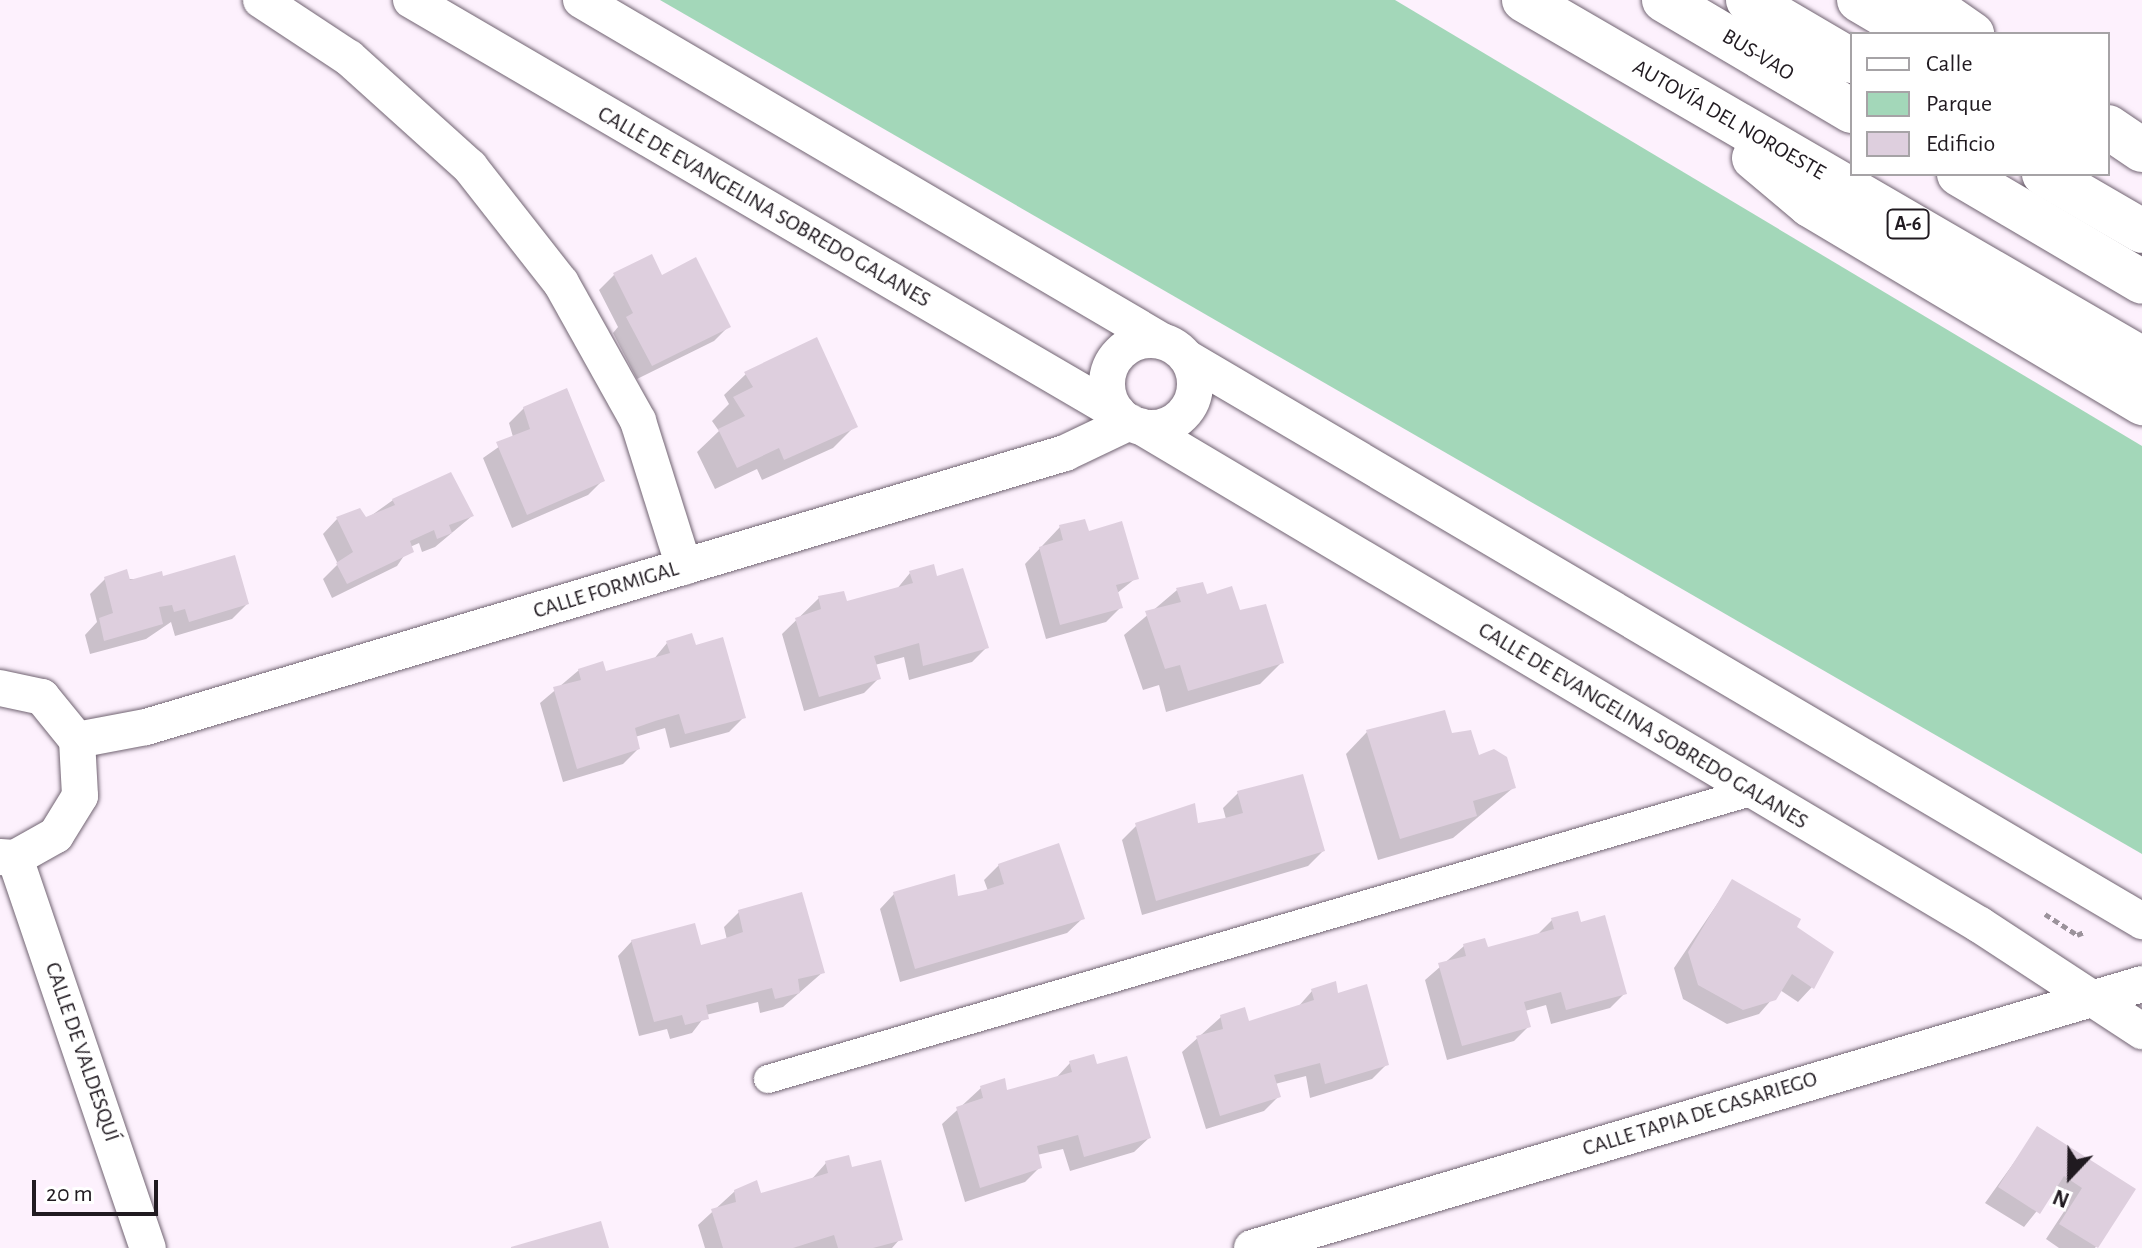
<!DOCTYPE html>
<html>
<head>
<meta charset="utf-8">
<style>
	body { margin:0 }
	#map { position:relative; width:2142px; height:1248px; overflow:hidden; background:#fdf1fd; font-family:"Alegreya Sans",sans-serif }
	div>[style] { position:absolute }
	.green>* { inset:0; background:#a3d7b9 }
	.shadow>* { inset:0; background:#0003 }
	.building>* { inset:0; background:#decfde }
	.path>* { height:5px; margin-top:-2.5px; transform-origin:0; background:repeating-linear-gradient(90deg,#9b929b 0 6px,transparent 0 10px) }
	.roads { filter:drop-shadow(0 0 2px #716472) drop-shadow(0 0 2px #716472) }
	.pedestrian>* { height:28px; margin:-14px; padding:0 14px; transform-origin:14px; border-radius:14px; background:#fff }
	.minor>* { height:36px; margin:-18px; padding:0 18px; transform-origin:18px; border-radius:18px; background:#fff }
	.minor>.ring { margin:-18px; padding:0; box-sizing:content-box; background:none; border:36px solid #fff; border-radius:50% }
	.motorway>* { height:44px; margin:-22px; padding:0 22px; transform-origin:22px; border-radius:22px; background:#fff }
	span { translate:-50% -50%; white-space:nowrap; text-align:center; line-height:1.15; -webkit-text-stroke:8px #fff; paint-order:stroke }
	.shield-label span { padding:2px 6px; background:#fff; border:2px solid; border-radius:6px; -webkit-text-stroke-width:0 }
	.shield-label { font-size:20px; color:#201a20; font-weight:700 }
	.street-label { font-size:22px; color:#201a20 }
	.legend { position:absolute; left:1850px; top:32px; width:260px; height:144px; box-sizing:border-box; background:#fff; border:2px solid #a6a3a6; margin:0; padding:10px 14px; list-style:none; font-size:24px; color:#201a20 }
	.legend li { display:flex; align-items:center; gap:16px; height:40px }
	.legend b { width:40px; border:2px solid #a6a3a6 }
	.north { position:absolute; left:2030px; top:1136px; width:80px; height:80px; -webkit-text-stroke:6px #fff; paint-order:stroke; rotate:202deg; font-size:22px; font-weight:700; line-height:32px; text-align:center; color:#201a20 }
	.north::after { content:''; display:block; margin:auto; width:28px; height:36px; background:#201a20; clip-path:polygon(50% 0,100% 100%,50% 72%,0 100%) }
	.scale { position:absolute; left:32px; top:1180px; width:126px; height:36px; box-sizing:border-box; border:4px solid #201a20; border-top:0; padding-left:10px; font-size:24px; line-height:28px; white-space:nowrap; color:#201a20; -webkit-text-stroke:6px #fff; paint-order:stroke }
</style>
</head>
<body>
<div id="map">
	<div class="green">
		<div style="clip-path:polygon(660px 0,1395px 0,2142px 446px,2142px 854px)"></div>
	</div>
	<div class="shadow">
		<div style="clip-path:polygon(651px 256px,661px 277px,729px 326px,714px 341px,637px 379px,613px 333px,618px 327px,599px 290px,614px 275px)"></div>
		<div style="clip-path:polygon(746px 374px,855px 426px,833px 448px,762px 480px,757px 469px,715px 489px,697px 452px,719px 431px,712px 421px,729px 404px,724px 395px)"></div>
		<div style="clip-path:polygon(524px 408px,603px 480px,588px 495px,512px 528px,483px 458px,513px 437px,509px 423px)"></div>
		<div style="clip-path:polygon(393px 500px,472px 516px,435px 547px,422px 552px,419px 543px,410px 547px,397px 566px,332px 598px,323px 579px,338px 564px,323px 534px,337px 519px,365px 520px)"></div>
		<div style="clip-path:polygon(1060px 527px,1088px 533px,1136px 578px,1116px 594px,1120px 608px,1106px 622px,1046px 639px,1025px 564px)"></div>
		<div style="clip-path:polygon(910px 573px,936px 578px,987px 647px,972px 662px,909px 680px,904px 657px,875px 665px,879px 678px,864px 693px,804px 711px,782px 634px,819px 598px,845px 603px,896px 590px)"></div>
		<div style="clip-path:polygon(105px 579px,161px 579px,247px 604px,232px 619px,175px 636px,171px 622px,146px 639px,90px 654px,85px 635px,97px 622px,90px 594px)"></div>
		<div style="clip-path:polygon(1202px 584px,1206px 596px,1238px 613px,1282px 662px,1260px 684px,1166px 712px,1159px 685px,1143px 690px,1124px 635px,1177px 590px)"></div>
		<div style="clip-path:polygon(667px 643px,744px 717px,729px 732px,670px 748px,665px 728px,635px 737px,638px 749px,623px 764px,563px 782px,540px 703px,579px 670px,604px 674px,653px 660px)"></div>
		<div style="clip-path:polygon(1367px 732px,1478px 757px,1513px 788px,1453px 838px,1378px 860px,1346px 754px)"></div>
		<div style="clip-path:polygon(1238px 793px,1323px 851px,1308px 866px,1142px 915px,1122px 840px,1137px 825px,1196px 826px,1226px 819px,1223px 808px)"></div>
		<div style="clip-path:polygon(999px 865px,1082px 919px,1067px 933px,900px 982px,880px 909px,894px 894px,956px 898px,988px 891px,984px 880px)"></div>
		<div style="clip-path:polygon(1732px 882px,1795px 928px,1812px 987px,1798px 1002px,1780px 990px,1759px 1014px,1727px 1024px,1683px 999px,1674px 968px)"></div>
		<div style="clip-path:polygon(739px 912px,823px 972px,783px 1007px,760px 1013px,758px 1002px,706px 1015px,692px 1033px,670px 1039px,667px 1029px,639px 1036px,618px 956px,632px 941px,699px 947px,727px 940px,724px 927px)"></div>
		<div style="clip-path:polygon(1552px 920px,1579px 924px,1625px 993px,1610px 1008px,1551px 1024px,1546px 1005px,1525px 1011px,1529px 1026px,1514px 1041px,1447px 1060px,1425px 980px,1464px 946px,1486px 950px,1537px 935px)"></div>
		<div style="clip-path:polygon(1312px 991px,1336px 995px,1387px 1064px,1372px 1079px,1310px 1098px,1306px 1076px,1275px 1084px,1279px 1096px,1264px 1111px,1206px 1129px,1182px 1052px,1221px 1017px,1248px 1024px,1298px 1007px)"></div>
		<div style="clip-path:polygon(1070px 1063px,1096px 1067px,1149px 1138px,1134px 1152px,1070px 1171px,1063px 1149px,1037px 1155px,1040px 1167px,1025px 1182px,965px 1202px,942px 1124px,981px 1088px,1005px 1093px,1055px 1079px)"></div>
		<div style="clip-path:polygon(2038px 1129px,2133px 1189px,2095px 1248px,2059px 1248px,2046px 1239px,2069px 1204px,2052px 1192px,2024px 1227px,1985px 1203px)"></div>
		<div style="clip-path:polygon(826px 1163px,850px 1170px,900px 1239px,892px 1248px,705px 1248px,698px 1225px,735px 1191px,760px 1196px,811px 1180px)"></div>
	</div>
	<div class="building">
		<div style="clip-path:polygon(652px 254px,662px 275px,696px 257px,731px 327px,652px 366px,626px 317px,633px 313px,613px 273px)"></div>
		<div style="clip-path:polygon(817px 337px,858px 427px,784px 460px,779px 448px,737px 468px,718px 429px,745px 416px,733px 397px,753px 387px,744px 372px)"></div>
		<div style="clip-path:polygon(567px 388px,605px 481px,527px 515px,496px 442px,530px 429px,523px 407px)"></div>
		<div style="clip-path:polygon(451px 472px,474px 516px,449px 525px,452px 533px,437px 539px,434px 530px,410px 541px,414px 552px,347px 584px,336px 563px,353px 552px,336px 517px,360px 508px,366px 517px,395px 505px,392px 499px)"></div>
		<div style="clip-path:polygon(1085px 519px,1089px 531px,1122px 521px,1139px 579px,1116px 585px,1123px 608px,1060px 625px,1039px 547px,1063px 540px,1059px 525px)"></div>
		<div style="clip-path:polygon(235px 555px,249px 604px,189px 622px,185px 609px,174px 612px,172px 605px,159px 607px,163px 624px,104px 641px,99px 618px,113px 613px,104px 577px,127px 569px,130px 580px,162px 571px,163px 576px)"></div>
		<div style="clip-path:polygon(934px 564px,937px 576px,963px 568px,989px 648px,923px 666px,919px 643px,874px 656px,881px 679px,819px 697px,795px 618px,821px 609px,818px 596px,844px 591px,847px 601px,913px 583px,909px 571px)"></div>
		<div style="clip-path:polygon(1203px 582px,1207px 594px,1232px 586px,1240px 610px,1266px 604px,1284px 663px,1188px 691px,1180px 665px,1165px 669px,1145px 611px,1181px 602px,1176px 588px)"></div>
		<div style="clip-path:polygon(692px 633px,696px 645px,723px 637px,746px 718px,685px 734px,679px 714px,655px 721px,635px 728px,640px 749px,577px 769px,553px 687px,581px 680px,578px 669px,603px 661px,606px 671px,670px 653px,666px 641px)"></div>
		<div style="clip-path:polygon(1445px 710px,1452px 733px,1471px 730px,1479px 755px,1494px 749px,1507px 757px,1516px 788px,1473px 801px,1477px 816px,1400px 839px,1366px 730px)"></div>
		<div style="clip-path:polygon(1303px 774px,1325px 851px,1156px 901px,1135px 823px,1195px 803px,1198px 823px,1225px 818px,1243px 813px,1237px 791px)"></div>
		<div style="clip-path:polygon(1059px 843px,1085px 919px,915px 969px,893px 892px,955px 874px,958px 896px,982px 891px,1004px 884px,998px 864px)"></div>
		<div style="clip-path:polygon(1732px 879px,1801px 919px,1797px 927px,1834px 952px,1814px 989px,1792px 974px,1776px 1000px,1743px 1010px,1698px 985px,1688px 952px)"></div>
		<div style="clip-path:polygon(802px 892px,825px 973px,798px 979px,800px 993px,775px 999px,772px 988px,706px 1005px,709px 1019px,685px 1025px,682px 1015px,654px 1022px,631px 940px,695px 923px,701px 945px,723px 939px,743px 932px,738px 910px)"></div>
		<div style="clip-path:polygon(1578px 911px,1581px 922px,1605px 915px,1627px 994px,1566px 1010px,1561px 992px,1524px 1002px,1531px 1027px,1462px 1046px,1438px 963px,1466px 956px,1463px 944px,1485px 938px,1488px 947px,1554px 929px,1551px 918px)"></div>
		<div style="clip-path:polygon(1336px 981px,1338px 993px,1367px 984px,1389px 1065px,1325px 1084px,1320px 1063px,1274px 1075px,1281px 1097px,1220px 1116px,1196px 1036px,1223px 1029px,1220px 1015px,1245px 1007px,1249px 1021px,1314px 1000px,1311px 989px)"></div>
		<div style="clip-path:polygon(1094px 1054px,1097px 1064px,1127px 1056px,1151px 1138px,1084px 1157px,1078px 1135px,1037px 1146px,1042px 1168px,980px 1188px,956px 1107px,983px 1098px,980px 1086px,1005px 1078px,1007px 1090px,1040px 1081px,1072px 1072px,1069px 1061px)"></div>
		<div style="clip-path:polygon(2037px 1126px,2136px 1189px,2098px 1248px,2059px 1224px,2082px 1188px,2064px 1176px,2040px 1214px,1998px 1187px)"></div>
		<div style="clip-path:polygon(849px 1155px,852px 1167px,881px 1160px,903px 1240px,873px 1248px,838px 1248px,834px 1235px,793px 1248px,723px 1248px,711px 1209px,736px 1202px,734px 1190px,757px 1180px,761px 1193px,795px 1183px,828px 1173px,825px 1161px)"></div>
		<div style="clip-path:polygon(601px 1221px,609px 1248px,511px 1248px,511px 1247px)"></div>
	</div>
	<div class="path">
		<div style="left:2045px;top:914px;width:38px;rotate:33deg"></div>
		<div style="left:2077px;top:935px;width:8px;rotate:-23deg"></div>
	</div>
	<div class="roads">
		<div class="pedestrian">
			<div style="left:768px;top:1079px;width:1027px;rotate:-16.28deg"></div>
		</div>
		<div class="minor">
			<div style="left:261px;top:0;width:105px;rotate:33.4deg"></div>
			<div style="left:349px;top:58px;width:163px;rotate:42deg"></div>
			<div style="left:470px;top:167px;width:147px;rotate:51.9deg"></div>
			<div style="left:561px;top:283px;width:158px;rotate:60.8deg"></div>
			<div style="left:638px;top:421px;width:153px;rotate:72.5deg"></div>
			<div style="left:411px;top:0;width:819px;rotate:30.29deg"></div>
			<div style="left:581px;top:0;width:674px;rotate:30.41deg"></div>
			<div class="ring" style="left:1107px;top:340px;width:52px;height:52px"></div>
			<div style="left:1187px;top:358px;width:1109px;rotate:30.52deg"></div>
			<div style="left:1140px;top:426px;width:977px;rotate:30.71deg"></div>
			<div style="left:1980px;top:925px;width:194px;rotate:33.2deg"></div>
			<div style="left:0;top:688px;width:43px;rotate:12.1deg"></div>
			<div style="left:42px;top:697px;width:55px;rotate:50.9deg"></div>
			<div style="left:77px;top:740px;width:56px;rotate:86.9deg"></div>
			<div style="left:80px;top:796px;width:46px;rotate:121.6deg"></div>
			<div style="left:56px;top:835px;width:47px;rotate:150.7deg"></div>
			<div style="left:15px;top:858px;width:15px;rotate:-176deg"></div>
			<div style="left:77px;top:740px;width:70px;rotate:-10.7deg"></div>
			<div style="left:146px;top:727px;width:959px;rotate:-16.6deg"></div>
			<div style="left:1065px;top:453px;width:72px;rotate:-25.5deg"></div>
			<div style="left:15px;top:858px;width:412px;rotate:71.2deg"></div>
			<div style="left:1252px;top:1248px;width:928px;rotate:-16.52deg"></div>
		</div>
		<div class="motorway">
			<div style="left:1524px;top:0;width:715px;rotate:30.15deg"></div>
			<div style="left:1664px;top:0;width:218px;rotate:30.6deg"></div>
			<div style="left:1748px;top:0;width:121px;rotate:30.4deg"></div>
			<div style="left:1859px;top:0;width:67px;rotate:30.4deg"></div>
			<div style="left:1923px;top:0;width:60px;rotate:34.8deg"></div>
			<div style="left:2108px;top:127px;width:41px;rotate:34.1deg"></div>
			<div style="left:1754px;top:158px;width:73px;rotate:40deg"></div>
			<div style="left:1810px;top:205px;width:387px;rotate:30.8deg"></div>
			<div style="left:1959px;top:174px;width:212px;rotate:30.5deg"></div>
			<div style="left:2044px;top:174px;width:113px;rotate:30.2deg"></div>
		</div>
	</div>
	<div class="shield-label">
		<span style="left:1908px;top:224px">A-6</span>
	</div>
	<div class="street-label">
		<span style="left:1758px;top:55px;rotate:31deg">BUS-VAO</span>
		<span style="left:1729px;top:120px;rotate:30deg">AUTOVÍA DEL NOROESTE</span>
		<span style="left:764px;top:207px;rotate:30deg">CALLE DE EVANGELINA SOBREDO GALANES</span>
		<span style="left:606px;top:590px;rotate:-17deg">CALLE FORMIGAL</span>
		<span style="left:1643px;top:726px;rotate:31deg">CALLE DE EVANGELINA SOBREDO GALANES</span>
		<span style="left:82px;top:1052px;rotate:71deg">CALLE DE VALDESQUÍ</span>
		<span style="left:1700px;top:1114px;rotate:-17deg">CALLE TAPIA DE CASARIEGO</span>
	</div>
	<ul class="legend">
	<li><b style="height:10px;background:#fff"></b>Calle</li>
	<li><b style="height:22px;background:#a3d7b9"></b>Parque</li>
	<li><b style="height:22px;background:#decfde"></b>Edificio</li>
	</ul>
	<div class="north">N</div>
	<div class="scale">20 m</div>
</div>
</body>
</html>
